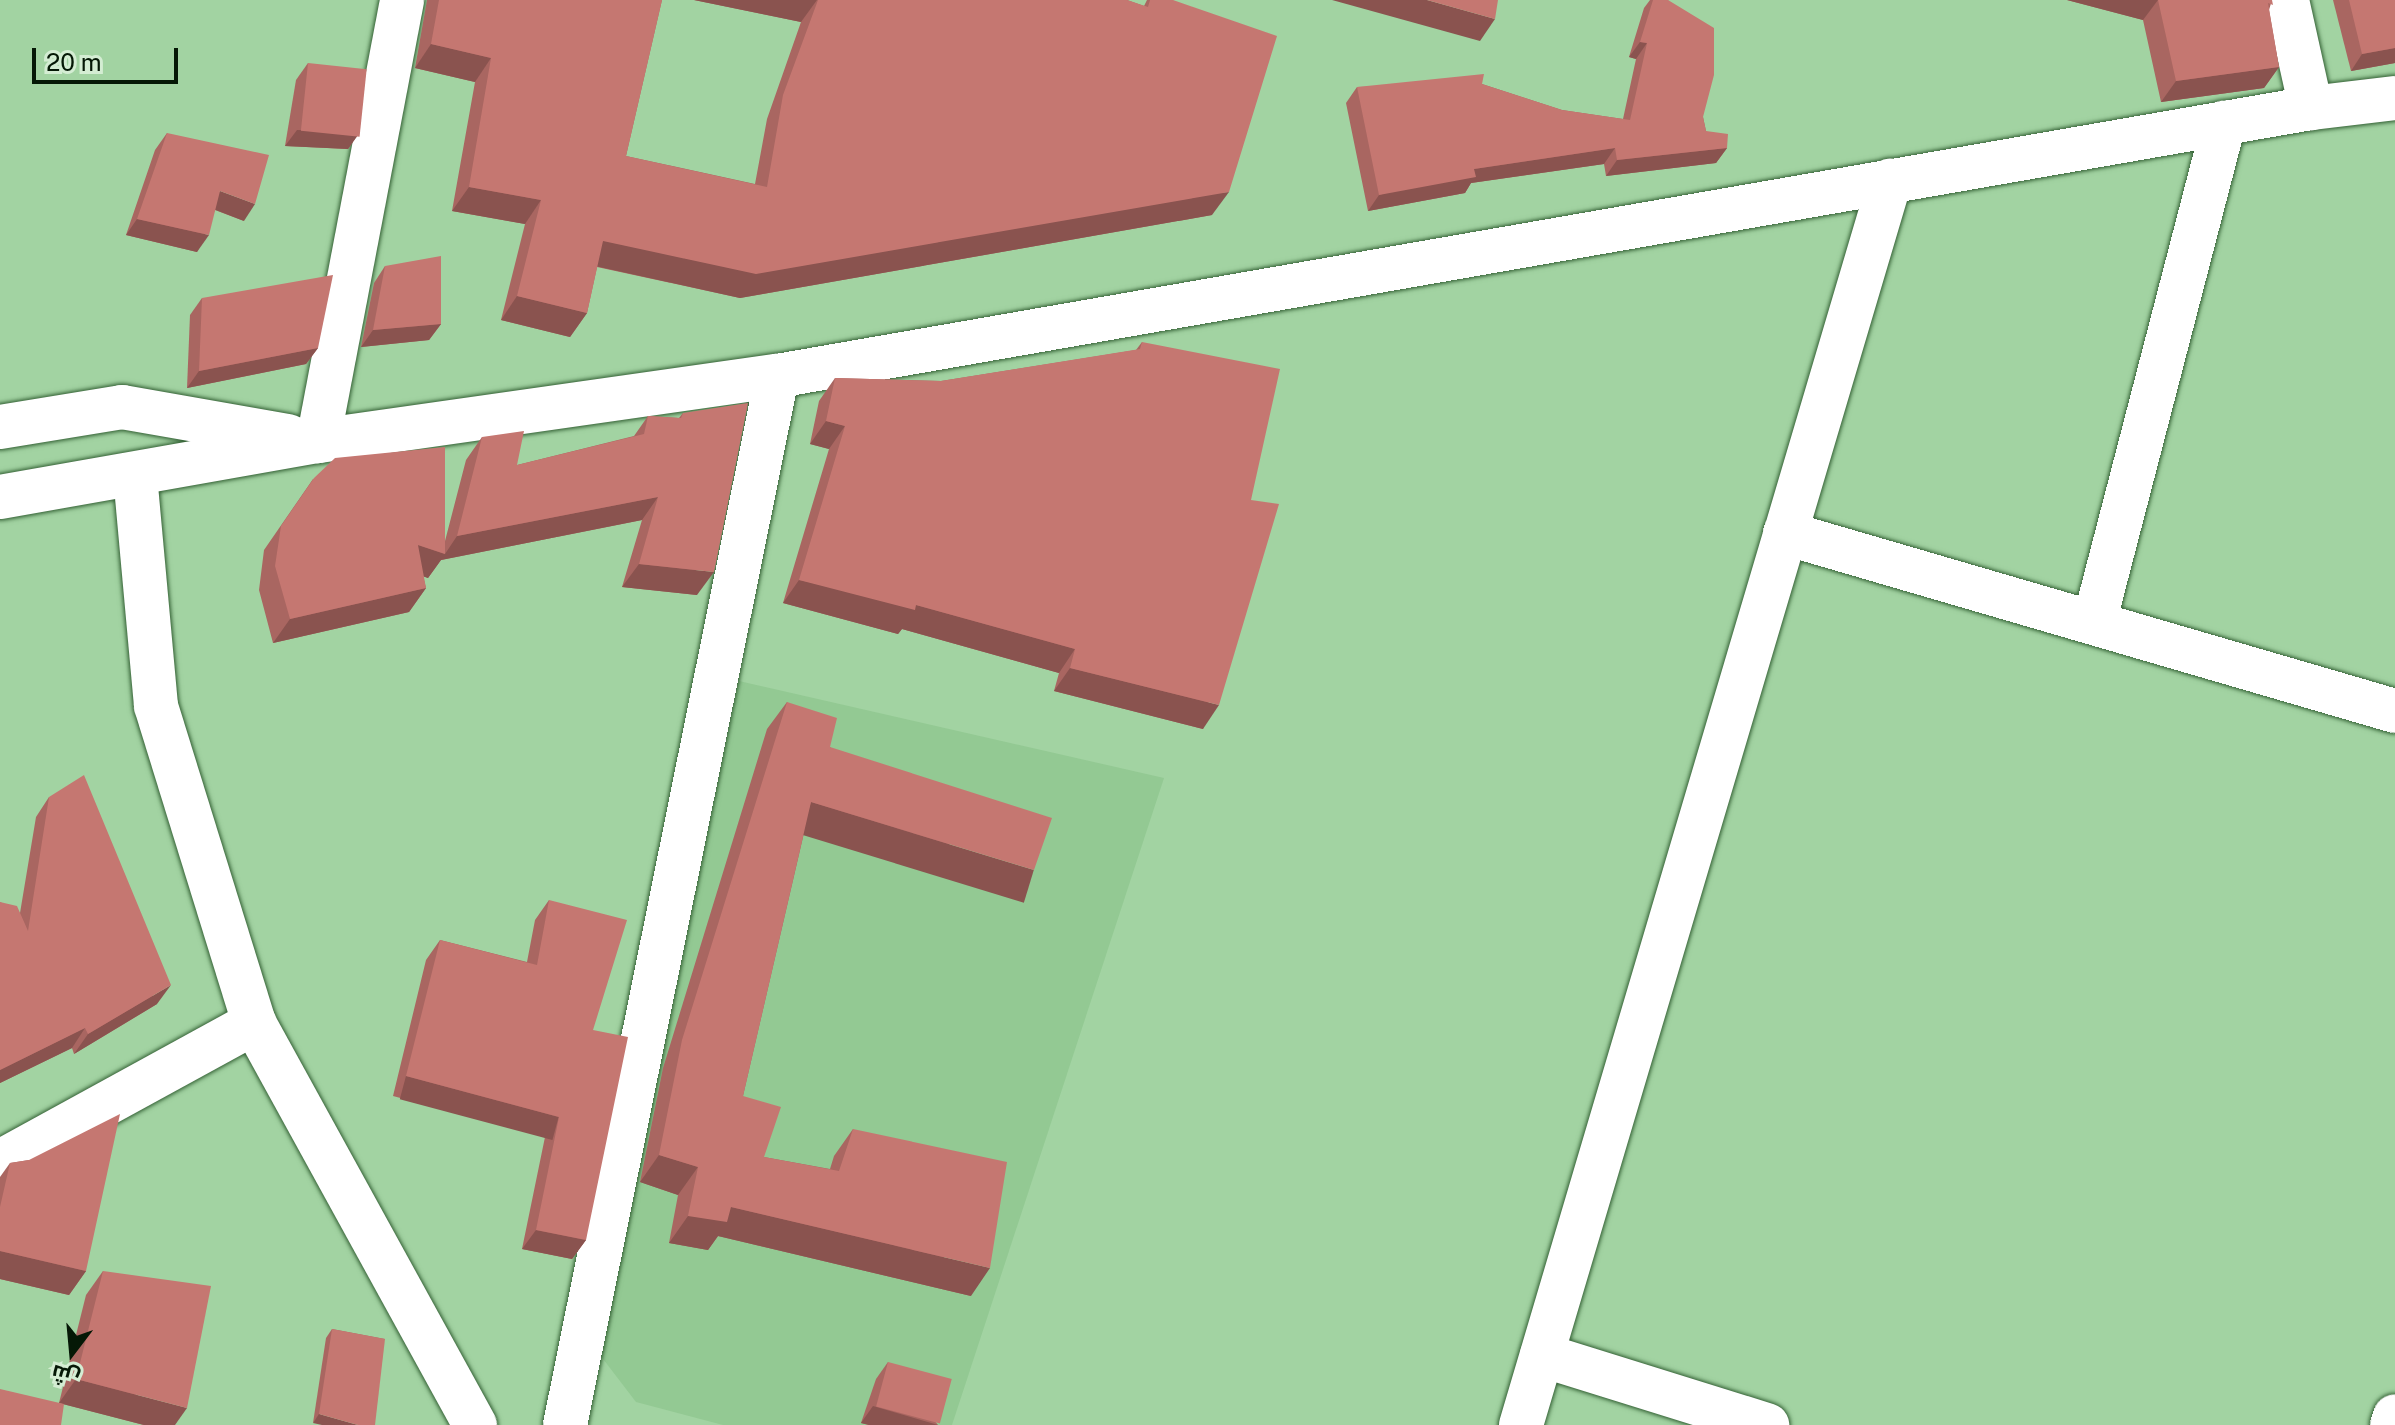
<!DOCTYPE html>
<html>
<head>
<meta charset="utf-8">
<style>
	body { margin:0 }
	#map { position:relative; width:2395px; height:1425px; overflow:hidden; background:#a2d3a2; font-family:"Public Sans",Cairo,sans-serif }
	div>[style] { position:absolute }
	.built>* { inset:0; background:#93c993 }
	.roads { filter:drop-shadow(0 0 2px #346135) drop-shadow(0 0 2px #346135) }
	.minor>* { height:44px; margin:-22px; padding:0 22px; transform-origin:22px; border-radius:22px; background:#fff }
	.tertiary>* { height:44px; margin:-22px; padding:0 22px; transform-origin:22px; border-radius:22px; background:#fff }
	.wall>* { inset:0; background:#a96661 }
	.shaded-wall>* { inset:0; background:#8a534f; transform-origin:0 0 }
	.building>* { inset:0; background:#c57771; transform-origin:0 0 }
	span { translate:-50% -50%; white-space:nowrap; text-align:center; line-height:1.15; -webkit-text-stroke:6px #d4edd3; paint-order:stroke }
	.north { position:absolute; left:32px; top:1313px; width:80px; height:80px; -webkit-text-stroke:6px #d4edd3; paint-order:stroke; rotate:196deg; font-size:22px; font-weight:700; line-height:32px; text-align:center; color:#051806 }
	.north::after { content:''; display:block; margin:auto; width:28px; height:36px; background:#051806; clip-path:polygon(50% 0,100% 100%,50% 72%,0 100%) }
	.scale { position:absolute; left:32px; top:48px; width:146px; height:36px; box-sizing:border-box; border:4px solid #051806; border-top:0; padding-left:10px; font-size:24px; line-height:28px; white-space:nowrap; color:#051806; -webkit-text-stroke:6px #d4edd3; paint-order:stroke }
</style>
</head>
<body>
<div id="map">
	<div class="built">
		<div style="clip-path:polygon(739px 681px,1164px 778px,952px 1425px,723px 1425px,636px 1402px,600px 1355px)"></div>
	</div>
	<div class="roads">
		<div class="minor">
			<div style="left:2287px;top:0;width:111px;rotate:77.5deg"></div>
			<div style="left:318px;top:441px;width:449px;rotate:-79.2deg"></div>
			<div style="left:135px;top:475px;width:232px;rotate:84.8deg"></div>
			<div style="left:156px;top:706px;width:332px;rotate:72.8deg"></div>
			<div style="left:254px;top:1023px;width:459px;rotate:61.2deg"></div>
			<div style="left:1785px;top:533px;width:635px;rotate:16.27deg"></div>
			<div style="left:2094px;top:623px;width:517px;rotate:-75.43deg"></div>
			<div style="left:0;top:1162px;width:290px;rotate:-28.7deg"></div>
			<div style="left:1542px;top:1355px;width:236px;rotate:17.3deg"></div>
			<div style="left:565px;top:1425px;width:1070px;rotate:-78.57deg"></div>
			<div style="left:1521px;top:1425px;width:1298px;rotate:-73.48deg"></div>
			<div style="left:2392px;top:1425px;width:9px;rotate:-72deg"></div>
		</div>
		<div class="tertiary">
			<div style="left:0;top:427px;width:124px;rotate:-9.3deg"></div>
			<div style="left:122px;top:407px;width:169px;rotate:9.9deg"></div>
			<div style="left:0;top:497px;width:323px;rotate:-10deg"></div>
			<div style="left:318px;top:441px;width:464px;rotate:-8.1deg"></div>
			<div style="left:777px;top:376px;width:1557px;rotate:-9.91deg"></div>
			<div style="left:2311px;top:108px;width:85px;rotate:-6.8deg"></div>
		</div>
	</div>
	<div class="wall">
		<div style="clip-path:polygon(427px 0,662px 0,626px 156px,755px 184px,767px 119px,801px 22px,694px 0,1127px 0,1144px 6px,1147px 0,1173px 0,1212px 215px,740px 298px,597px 267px,587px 313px,570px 337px,501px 320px,525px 224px,452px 211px,475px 82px,415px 68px)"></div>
		<div style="clip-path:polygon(1650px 0,1668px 0,1703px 117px,1706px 131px,1727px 148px,1716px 163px,1606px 176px,1604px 164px,1471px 183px,1465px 193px,1368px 211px,1346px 103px,1357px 87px,1482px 84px,1562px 110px,1623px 119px,1636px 59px,1629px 57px,1644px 8px)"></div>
		<div style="clip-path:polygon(2067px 0,2272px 0,2269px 10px,2279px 67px,2264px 88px,2161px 102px,2143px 20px)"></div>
		<div style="clip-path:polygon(2333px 0,2395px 0,2395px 63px,2351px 71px)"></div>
		<div style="clip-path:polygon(308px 63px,360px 132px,348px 149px,285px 146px,296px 80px)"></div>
		<div style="clip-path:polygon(167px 133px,244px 221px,215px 210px,197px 252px,126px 235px,155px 150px)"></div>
		<div style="clip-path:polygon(385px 266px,441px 324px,429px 340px,361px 347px,374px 283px)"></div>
		<div style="clip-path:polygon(202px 298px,318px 348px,306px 364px,187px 388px,190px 315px)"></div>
		<div style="clip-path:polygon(1142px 342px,1251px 500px,1203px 729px,1054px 691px,1059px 673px,902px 629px,898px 634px,783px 603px,829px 449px,810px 444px,819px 401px,835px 378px,941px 381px,1136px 350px)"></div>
		<div style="clip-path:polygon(683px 413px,697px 595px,622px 587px,642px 520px,441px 560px,428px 578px,423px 576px,426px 588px,409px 612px,273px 643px,259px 590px,264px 550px,313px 479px,445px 541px,466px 460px,482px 437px,517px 465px,634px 436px,648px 416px,679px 418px)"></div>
		<div style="clip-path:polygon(787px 702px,830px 747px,1015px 898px,804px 833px,743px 1096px,764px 1157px,830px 1169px,834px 1156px,853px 1129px,971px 1296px,718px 1236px,708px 1250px,669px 1243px,678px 1195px,640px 1182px,663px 1068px,767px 729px)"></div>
		<div style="clip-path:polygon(49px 797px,157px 1004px,74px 1054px,72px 1048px,0 1083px,0 902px,20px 913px,36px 817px)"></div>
		<div style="clip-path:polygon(549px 900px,593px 1030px,586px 1240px,572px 1259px,522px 1249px,545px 1137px,393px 1096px,426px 960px,440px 940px,527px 962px,535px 920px)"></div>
		<div style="clip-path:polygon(29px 1160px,86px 1271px,69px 1295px,0 1279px,0 1177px,10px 1163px)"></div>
		<div style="clip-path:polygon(103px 1271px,144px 1425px,59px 1403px,86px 1295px)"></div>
		<div style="clip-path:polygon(332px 1329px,385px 1339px,313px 1423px,326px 1338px)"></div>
		<div style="clip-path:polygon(888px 1362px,938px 1425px,869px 1425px,861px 1423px,876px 1379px)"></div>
	</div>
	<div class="shaded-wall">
		<div style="clip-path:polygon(694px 0,817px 0,801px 22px)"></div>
		<div style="clip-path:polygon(1332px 0,1427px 0,1495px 19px,1480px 41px)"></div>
		<div style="clip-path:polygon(2067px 0,2158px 0,2143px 20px)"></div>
		<div style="clip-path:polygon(1640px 42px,1647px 43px,1636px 59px,1629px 57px)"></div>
		<div style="clip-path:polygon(431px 44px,491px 58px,475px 82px,415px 68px)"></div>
		<div style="clip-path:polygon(2395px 48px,2395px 63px,2351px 71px,2362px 54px)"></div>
		<div style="clip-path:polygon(2279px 67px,2264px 88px,2161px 102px,2176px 81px)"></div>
		<div style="clip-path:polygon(297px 130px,360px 132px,348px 149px,285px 146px)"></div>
		<div style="clip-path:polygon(1615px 148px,1604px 164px,1471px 183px,1465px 193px,1368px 211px,1379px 195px,1474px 169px)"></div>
		<div style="clip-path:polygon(1727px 148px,1716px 163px,1606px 176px,1617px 160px)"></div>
		<div style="clip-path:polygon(469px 187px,541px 200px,525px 224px,452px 211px)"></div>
		<div style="clip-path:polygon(220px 191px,255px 204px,244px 221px,208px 207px)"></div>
		<div style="clip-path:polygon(1229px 192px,1212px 215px,740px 298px,586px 264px,603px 241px)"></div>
		<div style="clip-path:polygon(137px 219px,209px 235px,197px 252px,126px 235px)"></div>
		<div style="clip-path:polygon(517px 296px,587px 313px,570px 337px,501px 320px)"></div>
		<div style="clip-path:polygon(441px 324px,429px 340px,361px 347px,373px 330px)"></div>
		<div style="clip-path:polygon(318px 348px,306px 364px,187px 388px,199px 371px)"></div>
		<div style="clip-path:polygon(826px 421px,845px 426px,829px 449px,810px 444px)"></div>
		<div style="clip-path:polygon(658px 497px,642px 520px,441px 560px,428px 578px,401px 569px,418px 545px,445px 554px,457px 536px)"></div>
		<div style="clip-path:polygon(639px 564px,714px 572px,697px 595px,622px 587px)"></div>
		<div style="clip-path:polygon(799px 580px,916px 605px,1075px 649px,1059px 673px,902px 629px,898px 634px,783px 603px)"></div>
		<div style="clip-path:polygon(426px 588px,409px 612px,273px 643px,290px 619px)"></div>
		<div style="clip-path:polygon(1070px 668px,1219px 705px,1203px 729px,1054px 691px)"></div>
		<div style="left:811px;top:802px;width:233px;height:34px;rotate:17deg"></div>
		<div style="clip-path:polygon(171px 985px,157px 1004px,74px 1054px,88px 1034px)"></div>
		<div style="clip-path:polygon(85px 1028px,72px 1048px,0 1083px,0 1070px)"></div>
		<div style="left:406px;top:1076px;width:158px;height:24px;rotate:15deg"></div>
		<div style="clip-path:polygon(659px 1155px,698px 1167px,678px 1195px,640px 1182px)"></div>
		<div style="clip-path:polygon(731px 1207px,990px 1268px,971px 1296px,718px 1236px,708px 1250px,669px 1243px,688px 1216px)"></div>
		<div style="clip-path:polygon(536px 1230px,586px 1240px,572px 1259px,522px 1249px)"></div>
		<div style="clip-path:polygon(0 1251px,86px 1271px,69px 1295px,0 1279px)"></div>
		<div style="clip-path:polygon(76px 1379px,187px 1408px,175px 1425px,144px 1425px,59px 1403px)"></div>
		<div style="clip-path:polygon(873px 1406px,938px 1425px,869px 1425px,861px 1423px)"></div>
		<div style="clip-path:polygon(319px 1414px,358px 1425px,322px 1425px,313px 1423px)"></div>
	</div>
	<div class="building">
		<div style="clip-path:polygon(439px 0,662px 0,626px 156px,767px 187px,783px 95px,818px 0,1127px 0,1148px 7px,1150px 0,1173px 0,1277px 36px,1229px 192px,756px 274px,603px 241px,587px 313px,517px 296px,541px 200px,469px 187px,491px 58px,431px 44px)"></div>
		<div style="clip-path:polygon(1427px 0,1498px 0,1495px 19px)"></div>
		<div style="clip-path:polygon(1653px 0,1668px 0,1714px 28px,1714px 75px,1703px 117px,1706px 131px,1728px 134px,1727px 148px,1617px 160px,1615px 148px,1474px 169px,1476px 177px,1379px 195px,1357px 87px,1484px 74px,1482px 84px,1562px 110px,1630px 120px,1647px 43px,1640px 42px)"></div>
		<div style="clip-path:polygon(2158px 0,2272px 0,2273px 5px,2268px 3px,2279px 67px,2176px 81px)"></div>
		<div style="clip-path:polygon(2349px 0,2395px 0,2395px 48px,2362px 54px)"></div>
		<div style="left:308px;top:63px;width:59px;height:68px;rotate:6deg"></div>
		<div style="clip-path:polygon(167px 133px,269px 155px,255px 204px,220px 191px,209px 235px,137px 219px)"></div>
		<div style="clip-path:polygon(441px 256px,441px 324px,373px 330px,385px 266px)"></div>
		<div style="clip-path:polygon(333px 275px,318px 348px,199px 371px,202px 298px)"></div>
		<div style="clip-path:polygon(1142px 342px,1280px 369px,1251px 500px,1279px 504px,1219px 705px,1070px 668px,1075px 649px,916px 605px,915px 610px,799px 580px,845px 426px,826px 421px,835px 378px,941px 381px,1140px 349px)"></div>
		<div style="clip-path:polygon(748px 403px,714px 572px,639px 564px,658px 497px,457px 536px,482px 437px,524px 431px,517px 465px,644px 434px,648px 416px,681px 418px,683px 413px)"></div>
		<div style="clip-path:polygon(445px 447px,445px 554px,418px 545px,426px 588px,290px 619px,275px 566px,281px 526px,314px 478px,335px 458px)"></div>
		<div style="clip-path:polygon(787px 702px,837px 718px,830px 747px,1052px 818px,1034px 870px,811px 802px,743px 1096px,781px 1107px,764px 1157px,839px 1171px,853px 1129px,1007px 1162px,990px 1268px,731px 1207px,727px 1222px,688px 1216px,698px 1167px,659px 1155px,682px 1040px)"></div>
		<div style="clip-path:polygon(84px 775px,171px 985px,88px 1034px,85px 1028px,0 1070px,0 902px,17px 906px,28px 931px,49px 797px)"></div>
		<div style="clip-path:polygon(549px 900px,627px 920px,593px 1030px,628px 1037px,586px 1240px,536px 1230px,559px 1117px,406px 1076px,440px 940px,537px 965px)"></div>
		<div style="clip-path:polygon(120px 1114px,86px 1271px,0 1251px,0 1207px,10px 1163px,29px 1160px)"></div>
		<div style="clip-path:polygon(103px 1271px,211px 1286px,187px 1408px,76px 1379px)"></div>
		<div style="clip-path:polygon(332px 1329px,385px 1339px,375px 1425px,358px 1425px,319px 1414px)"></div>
		<div style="left:888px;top:1362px;width:66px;height:46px;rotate:15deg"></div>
		<div style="clip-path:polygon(0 1389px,64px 1404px,61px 1425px,0 1425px)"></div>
	</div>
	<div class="north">ش</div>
	<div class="scale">20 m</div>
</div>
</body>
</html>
